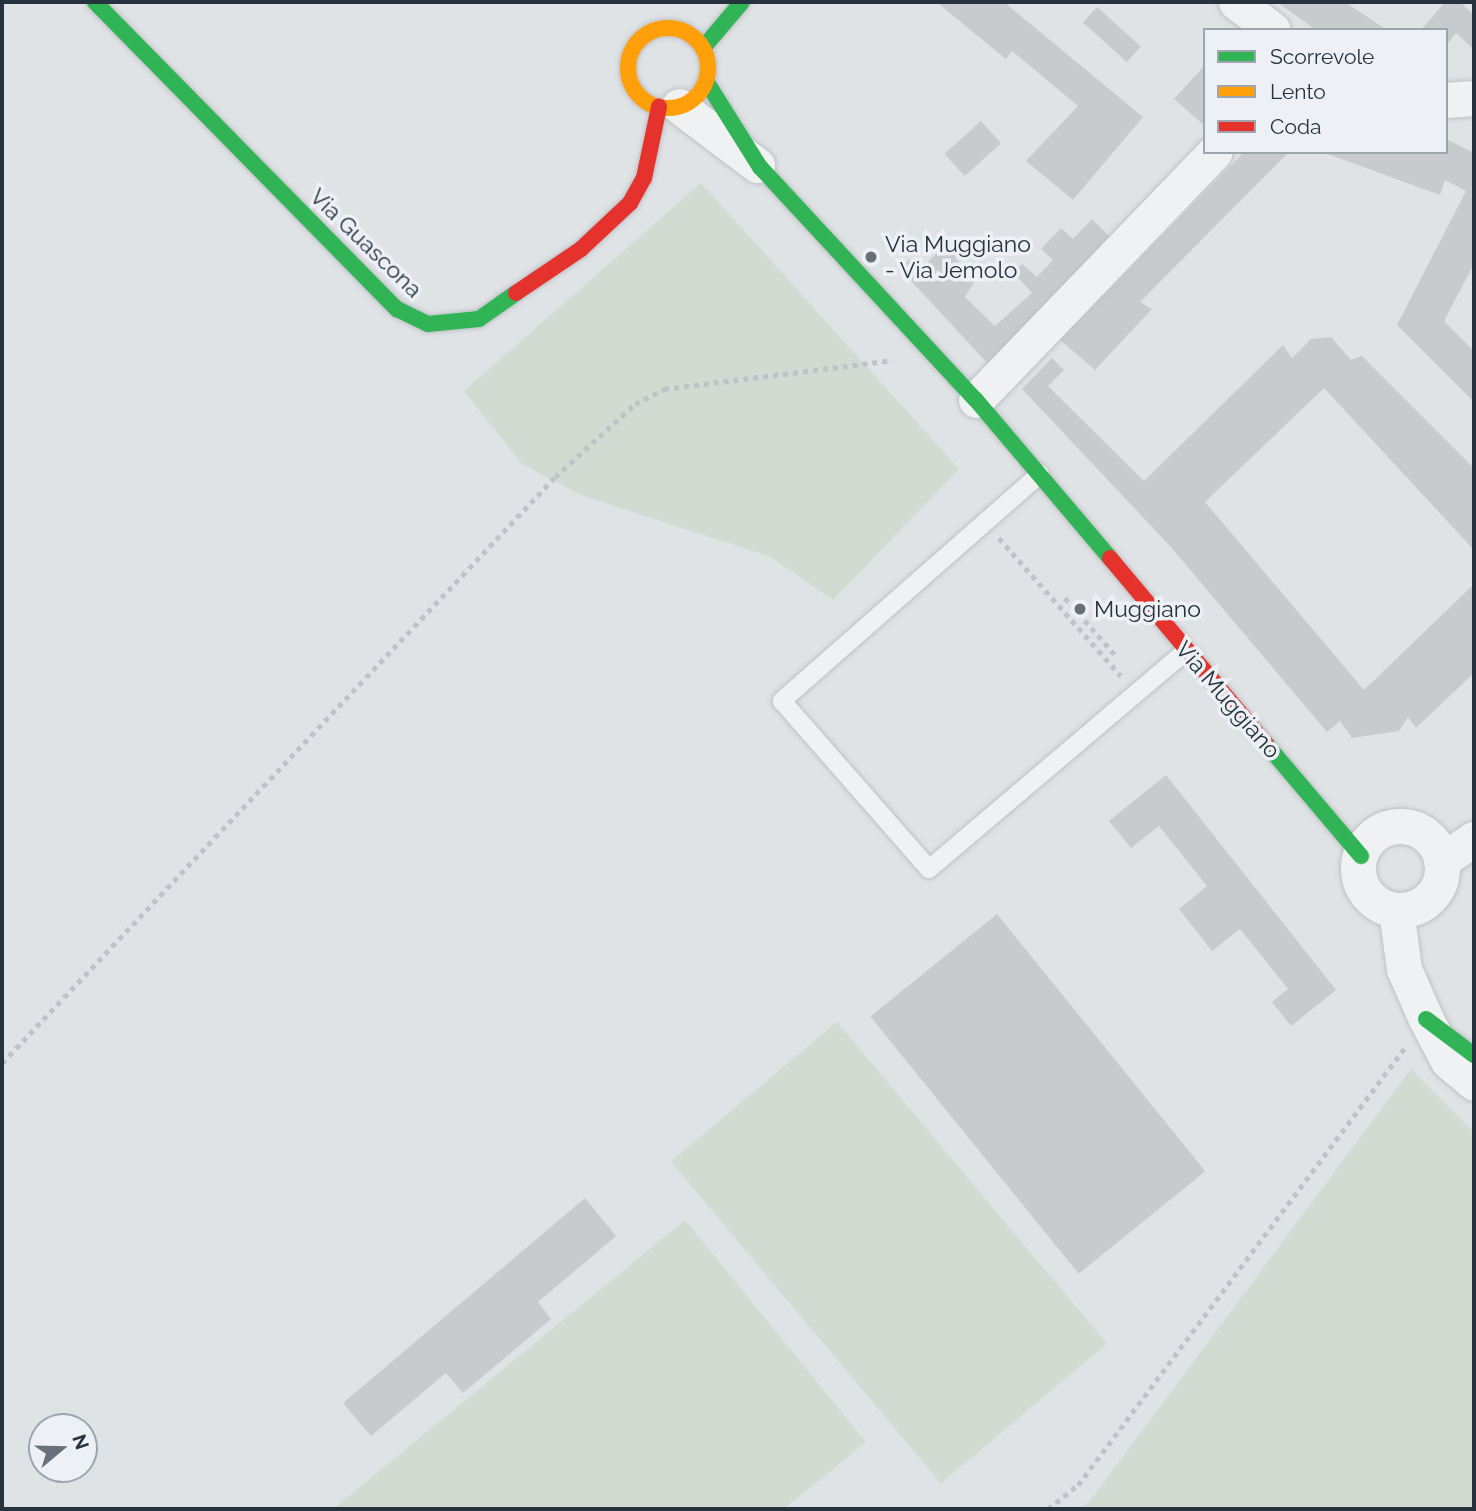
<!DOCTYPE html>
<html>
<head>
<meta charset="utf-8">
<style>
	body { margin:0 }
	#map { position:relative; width:1476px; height:1511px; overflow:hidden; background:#e0e3e6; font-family:Raleway,sans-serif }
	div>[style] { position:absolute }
	.green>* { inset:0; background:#d2dad1; transform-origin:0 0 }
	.building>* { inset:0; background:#c8cbce; transform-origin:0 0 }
	.path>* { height:4.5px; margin-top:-2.25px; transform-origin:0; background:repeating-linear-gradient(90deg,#bfc2c6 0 5px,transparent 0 10px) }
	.roads { filter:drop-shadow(0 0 2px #bec1c4) drop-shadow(0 0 2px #bec1c4) }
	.lane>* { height:18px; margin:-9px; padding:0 9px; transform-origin:9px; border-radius:9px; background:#f0f1f2 }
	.street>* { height:35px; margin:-17.5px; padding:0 17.5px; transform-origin:17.5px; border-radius:17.5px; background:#f0f1f2 }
	.street>.ring { margin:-17.5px; padding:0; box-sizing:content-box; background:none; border:35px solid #f0f1f2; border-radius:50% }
	.fast>* { height:16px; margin:-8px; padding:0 8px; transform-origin:8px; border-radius:8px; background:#30b455 }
	.slow>* { height:16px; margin:-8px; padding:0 8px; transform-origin:8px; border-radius:8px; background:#ff9f0a }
	.slow>.ring { margin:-8px; padding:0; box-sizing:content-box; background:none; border:16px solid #ff9f0a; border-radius:50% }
	.jam>* { height:16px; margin:-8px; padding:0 8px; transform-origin:8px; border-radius:8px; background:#e5322d }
	.dots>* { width:19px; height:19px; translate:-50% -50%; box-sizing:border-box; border:4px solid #edf1f5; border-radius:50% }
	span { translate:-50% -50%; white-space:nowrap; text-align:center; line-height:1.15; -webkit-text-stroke:7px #edf1f5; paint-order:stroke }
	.street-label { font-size:23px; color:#27323f }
	.poi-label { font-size:23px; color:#27323f }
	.left { translate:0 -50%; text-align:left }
	.frame { position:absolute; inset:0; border:4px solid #27323f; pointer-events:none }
	.legend { position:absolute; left:1203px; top:28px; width:245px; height:126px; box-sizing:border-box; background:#edf1f5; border:2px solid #9ea5ac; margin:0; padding:9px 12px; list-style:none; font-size:21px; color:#27323f }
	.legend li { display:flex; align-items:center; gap:14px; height:35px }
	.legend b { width:35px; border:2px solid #9ea5ac }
	.north { position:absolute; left:28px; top:1413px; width:70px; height:70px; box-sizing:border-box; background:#edf1f5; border:2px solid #9ea5ac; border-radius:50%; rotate:71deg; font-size:19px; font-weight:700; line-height:28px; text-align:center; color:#27323f }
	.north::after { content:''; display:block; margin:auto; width:24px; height:32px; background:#687079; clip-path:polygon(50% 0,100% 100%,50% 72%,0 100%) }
</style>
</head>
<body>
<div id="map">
	<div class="green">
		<div style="clip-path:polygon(701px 183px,959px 469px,833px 600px,771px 557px,581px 495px,522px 464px,464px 391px)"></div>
		<div style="left:837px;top:1022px;width:420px;height:217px;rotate:50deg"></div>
		<div style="clip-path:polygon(1411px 1069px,1474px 1132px,1474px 1509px,1077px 1509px,1090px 1501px)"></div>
		<div style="clip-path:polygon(685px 1220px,866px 1442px,784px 1509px,333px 1509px)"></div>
	</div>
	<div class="building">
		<div style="clip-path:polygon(943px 2px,1004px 2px,1143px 117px,1073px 200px,1026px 161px,1078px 106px,1012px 51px,1006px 59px,940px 5px)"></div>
		<div style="clip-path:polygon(1277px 2px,1345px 2px,1387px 30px,1316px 30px)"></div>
		<div style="clip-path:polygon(1445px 2px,1460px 2px,1474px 15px,1474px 50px,1456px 33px,1446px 46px,1446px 30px,1421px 30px)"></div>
		<div style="left:1097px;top:7px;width:59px;height:21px;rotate:42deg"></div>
		<div style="clip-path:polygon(1205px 65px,1205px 126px,1174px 99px)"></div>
		<div style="left:981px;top:121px;width:30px;height:49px;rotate:48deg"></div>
		<div style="clip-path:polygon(1446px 139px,1474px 153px,1474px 264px,1444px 321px,1474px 351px,1474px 402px,1397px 325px,1466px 191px,1445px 180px,1440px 195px,1325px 153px,1446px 152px)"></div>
		<div style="clip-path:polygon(1244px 152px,1287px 154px,1140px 302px,1152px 309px,1095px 370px,1060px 340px)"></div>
		<div style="clip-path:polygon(1092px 219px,1110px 237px,991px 367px,900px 269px,911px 258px,921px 269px,951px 239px,964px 251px,955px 258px,976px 279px,965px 297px,995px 326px,1032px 293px,1014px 273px,1022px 264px,1037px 277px,1053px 260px,1041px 249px,1061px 228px,1073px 239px)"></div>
		<div style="clip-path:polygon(1331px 337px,1351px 360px,1362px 356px,1474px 468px,1474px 550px,1324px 388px,1205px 502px,1364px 690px,1474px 584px,1474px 673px,1416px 728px,1408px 717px,1399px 731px,1352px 738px,1340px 721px,1327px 732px,1170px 546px,1022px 389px,1052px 358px,1064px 370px,1048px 386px,1144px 481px,1283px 345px,1292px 358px,1311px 339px)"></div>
		<div style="clip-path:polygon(1166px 775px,1336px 990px,1291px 1026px,1272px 1002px,1288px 989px,1240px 929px,1212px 951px,1179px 909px,1207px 886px,1159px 826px,1131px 848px,1109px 821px)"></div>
		<div style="left:997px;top:914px;width:331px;height:163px;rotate:51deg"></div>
		<div style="clip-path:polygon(585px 1198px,616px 1236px,538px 1302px,551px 1319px,463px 1393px,446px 1373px,371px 1436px,343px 1403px)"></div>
	</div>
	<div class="path">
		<div style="left:999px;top:538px;width:184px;rotate:48.5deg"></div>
		<div style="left:1065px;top:598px;width:79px;rotate:48.6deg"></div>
		<div style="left:2px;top:1063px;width:806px;rotate:-46.66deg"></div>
		<div style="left:555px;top:477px;width:108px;rotate:-42.4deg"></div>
		<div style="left:635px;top:404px;width:33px;rotate:-27deg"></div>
		<div style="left:664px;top:389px;width:230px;rotate:-7.2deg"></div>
		<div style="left:1048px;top:1509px;width:38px;rotate:-39deg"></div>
		<div style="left:1078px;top:1485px;width:548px;rotate:-53.23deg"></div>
	</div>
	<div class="roads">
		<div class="lane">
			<div style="left:1040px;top:474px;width:344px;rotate:138.7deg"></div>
			<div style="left:782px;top:701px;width:223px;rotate:48.8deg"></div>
			<div style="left:929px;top:869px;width:336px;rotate:-40.3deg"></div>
		</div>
		<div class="street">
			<div style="left:1236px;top:2px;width:46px;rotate:37.1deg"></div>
			<div style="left:1446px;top:100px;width:28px;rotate:-4deg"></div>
			<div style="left:679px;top:106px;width:98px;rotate:37.1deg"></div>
			<div style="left:976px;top:400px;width:344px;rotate:-46.1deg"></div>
			<div class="ring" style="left:1358px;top:826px;width:49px;height:49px"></div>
			<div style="left:1441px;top:861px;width:40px;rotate:-34deg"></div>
			<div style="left:1396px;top:910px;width:60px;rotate:82.3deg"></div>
			<div style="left:1404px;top:969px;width:55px;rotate:66.3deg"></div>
			<div style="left:1426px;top:1019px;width:47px;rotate:62.4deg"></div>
			<div style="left:1448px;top:1061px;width:34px;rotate:40deg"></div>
		</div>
		<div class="fast">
			<div style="left:95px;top:2px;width:431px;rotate:45.5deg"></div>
			<div style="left:397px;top:309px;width:34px;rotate:26deg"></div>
			<div style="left:428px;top:324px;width:51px;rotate:-5.6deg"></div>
			<div style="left:479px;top:319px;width:45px;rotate:-35.1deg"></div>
			<div style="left:703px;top:48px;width:60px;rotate:-49.7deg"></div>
			<div style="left:706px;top:81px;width:102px;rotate:57.9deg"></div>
			<div style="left:760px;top:167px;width:318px;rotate:47.2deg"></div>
			<div style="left:976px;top:400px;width:207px;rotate:49.7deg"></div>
			<div style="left:1266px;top:744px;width:147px;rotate:49.7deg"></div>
			<div style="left:1426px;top:1019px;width:60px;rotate:36.9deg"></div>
		</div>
		<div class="slow">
			<div class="ring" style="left:628px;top:28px;width:64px;height:64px"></div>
		</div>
		<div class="jam">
			<div style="left:516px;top:293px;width:78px;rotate:-34.1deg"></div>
			<div style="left:581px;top:249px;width:67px;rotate:-43.2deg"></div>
			<div style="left:630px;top:203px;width:29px;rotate:-61deg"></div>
			<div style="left:644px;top:178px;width:73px;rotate:-78.1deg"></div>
			<div style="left:1110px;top:558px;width:243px;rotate:50deg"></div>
		</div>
	</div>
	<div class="dots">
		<div style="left:871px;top:257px;background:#687079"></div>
		<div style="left:1080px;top:609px;background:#687079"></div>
	</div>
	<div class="street-label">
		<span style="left:366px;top:243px;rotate:44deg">Via Guascona</span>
		<span style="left:1228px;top:700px;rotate:49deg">Via Muggiano</span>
	</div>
	<div class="poi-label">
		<span class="left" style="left:885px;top:257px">Via Muggiano<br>- Via Jemolo</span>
		<span class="left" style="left:1094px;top:609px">Muggiano</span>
	</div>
	<div class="frame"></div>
	<ul class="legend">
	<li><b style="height:9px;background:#30b455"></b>Scorrevole</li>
	<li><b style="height:9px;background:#ff9f0a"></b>Lento</li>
	<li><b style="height:9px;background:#e5322d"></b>Coda</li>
	</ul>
	<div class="north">N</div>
</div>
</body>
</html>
